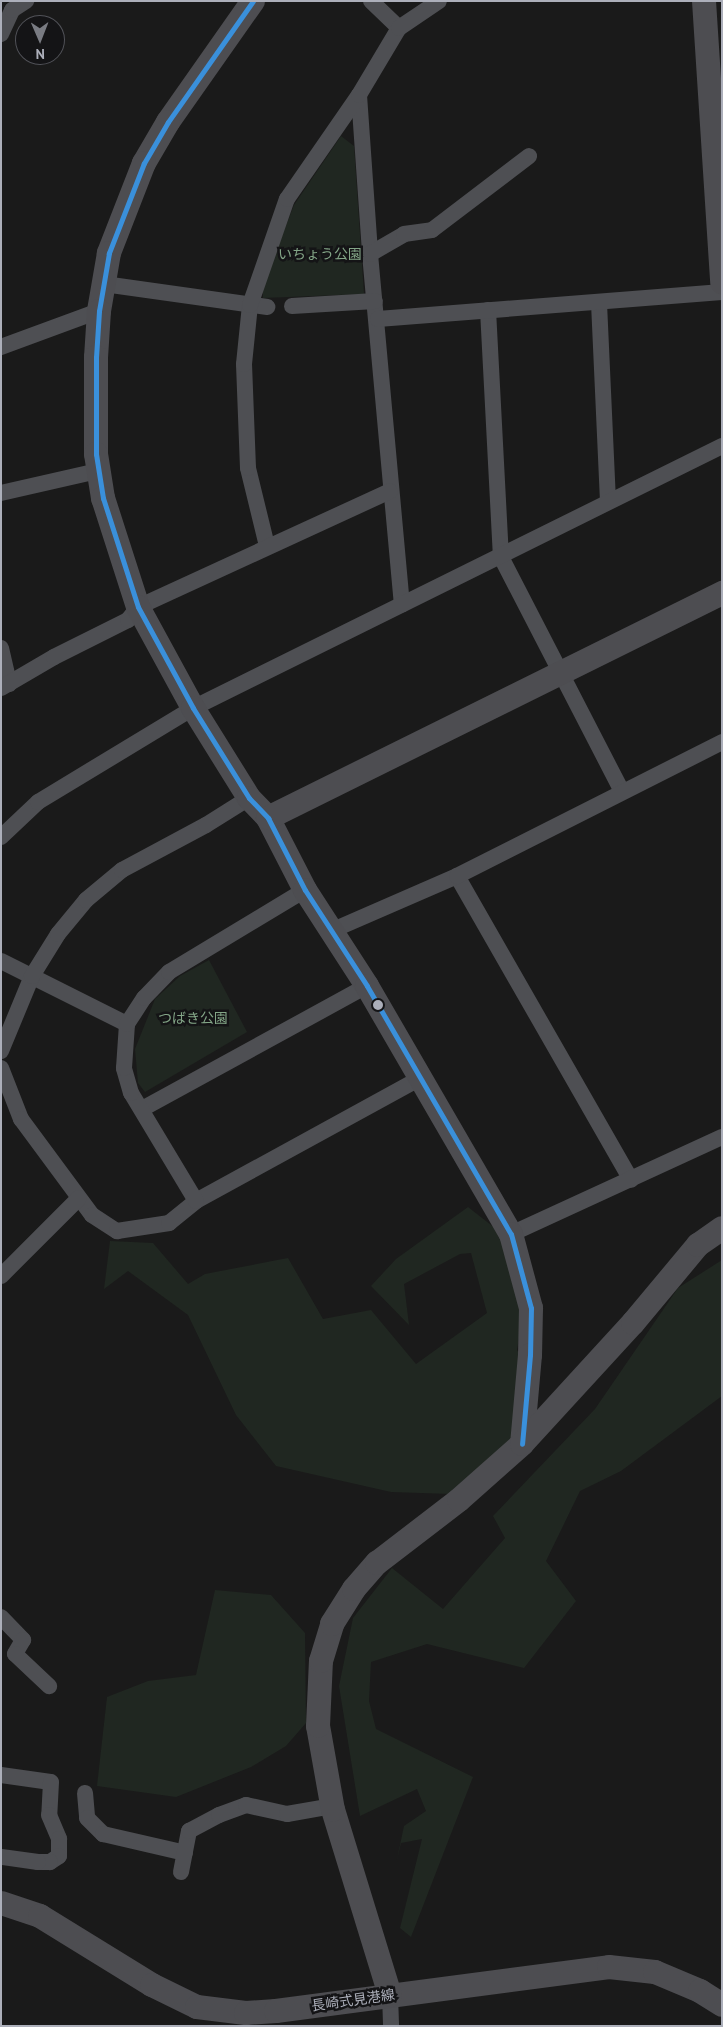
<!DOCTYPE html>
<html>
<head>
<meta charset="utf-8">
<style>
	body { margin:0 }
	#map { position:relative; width:723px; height:2027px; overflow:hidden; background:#1a1a1a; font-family:"PT Sans","Noto Sans JP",sans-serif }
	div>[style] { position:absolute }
	.green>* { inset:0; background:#202721 }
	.street>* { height:16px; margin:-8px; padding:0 8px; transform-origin:8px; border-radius:8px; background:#4e4f53 }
	.secondary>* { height:24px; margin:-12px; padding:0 12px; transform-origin:12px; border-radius:12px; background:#4d4d51 }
	.bus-1>* { height:5px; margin:-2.5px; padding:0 2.5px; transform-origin:2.5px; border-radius:2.5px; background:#3a90db }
	.dots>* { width:14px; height:14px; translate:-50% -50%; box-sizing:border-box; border:2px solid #141416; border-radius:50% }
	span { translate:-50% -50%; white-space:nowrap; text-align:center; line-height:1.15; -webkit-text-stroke:5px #141416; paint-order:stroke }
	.park-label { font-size:14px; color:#83a587 }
	.street-label { font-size:14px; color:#acafba }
	.frame { position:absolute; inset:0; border:2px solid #acafba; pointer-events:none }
	.north { position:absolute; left:15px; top:15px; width:50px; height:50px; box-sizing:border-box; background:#141416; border:1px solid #515258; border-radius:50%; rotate:179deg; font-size:14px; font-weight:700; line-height:20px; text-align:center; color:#acafba }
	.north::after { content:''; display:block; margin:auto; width:18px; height:22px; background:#797b82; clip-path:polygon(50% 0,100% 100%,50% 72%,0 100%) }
</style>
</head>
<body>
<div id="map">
	<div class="green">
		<div style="clip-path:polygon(341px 136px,354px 146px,364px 294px,263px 298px,263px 285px,294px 205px)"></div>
		<div style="clip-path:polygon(209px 960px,247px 1032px,145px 1092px,138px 1083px,135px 1049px,155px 999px,180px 976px)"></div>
		<div style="clip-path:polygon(468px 1207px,500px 1232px,525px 1301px,517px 1350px,530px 1373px,524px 1427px,451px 1494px,391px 1492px,276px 1466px,236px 1415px,188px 1315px,128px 1271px,104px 1289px,110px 1241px,153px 1243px,188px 1284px,205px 1274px,288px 1258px,323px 1319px,371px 1310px,416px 1364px,487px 1313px,471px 1253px,460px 1254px,404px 1284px,409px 1325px,371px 1286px,396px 1259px)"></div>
		<div style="clip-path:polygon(722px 1260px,722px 1396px,621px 1471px,580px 1491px,546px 1561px,576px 1601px,524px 1668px,427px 1644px,371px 1662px,369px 1701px,376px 1729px,473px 1777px,411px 1937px,400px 1928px,422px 1839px,401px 1843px,396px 1864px,404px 1826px,426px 1811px,417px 1789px,360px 1816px,339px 1686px,353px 1618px,392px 1568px,443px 1609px,505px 1538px,493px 1516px,595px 1409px,678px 1288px)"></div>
		<div style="clip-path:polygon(215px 1590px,271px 1595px,305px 1633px,306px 1723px,286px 1746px,251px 1767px,176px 1797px,97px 1786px,107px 1697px,148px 1681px,196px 1675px)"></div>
	</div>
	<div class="street">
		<div style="left:371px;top:1px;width:39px;rotate:44deg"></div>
		<div style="left:1px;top:34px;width:26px;rotate:-65deg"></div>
		<div style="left:12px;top:10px;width:17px;rotate:-33deg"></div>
		<div style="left:359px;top:95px;width:159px;rotate:86deg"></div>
		<div style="left:370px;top:254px;width:352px;rotate:84.8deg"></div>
		<div style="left:370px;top:254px;width:39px;rotate:-30deg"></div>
		<div style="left:404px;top:234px;width:28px;rotate:-8deg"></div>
		<div style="left:432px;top:230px;width:122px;rotate:-37.3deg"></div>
		<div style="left:104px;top:284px;width:165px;rotate:8deg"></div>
		<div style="left:599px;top:303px;width:199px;rotate:87.4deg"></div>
		<div style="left:292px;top:306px;width:83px;rotate:-3.4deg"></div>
		<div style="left:488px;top:310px;width:247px;rotate:87deg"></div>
		<div style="left:501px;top:557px;width:263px;rotate:62.7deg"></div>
		<div style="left:378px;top:319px;width:345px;rotate:-4.5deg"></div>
		<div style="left:1px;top:347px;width:104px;rotate:-20.2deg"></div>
		<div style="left:1px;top:493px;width:99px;rotate:-12.8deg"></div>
		<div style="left:267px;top:546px;width:80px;rotate:-103.7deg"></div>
		<div style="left:248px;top:468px;width:104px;rotate:-92.2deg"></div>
		<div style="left:244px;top:364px;width:59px;rotate:-84.2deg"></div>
		<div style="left:250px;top:305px;width:112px;rotate:-70.8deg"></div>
		<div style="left:287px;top:199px;width:126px;rotate:-55.3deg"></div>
		<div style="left:359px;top:95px;width:78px;rotate:-59.2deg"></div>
		<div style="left:399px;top:28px;width:48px;rotate:-34deg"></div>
		<div style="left:1px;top:648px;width:37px;rotate:77deg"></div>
		<div style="left:1px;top:688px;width:61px;rotate:-30.3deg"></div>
		<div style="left:54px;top:657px;width:83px;rotate:-26.6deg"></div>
		<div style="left:128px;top:620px;width:16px;rotate:-52deg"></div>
		<div style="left:138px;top:607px;width:277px;rotate:-24.7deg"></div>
		<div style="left:1px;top:837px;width:51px;rotate:-43.4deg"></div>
		<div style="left:38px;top:802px;width:181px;rotate:-31.2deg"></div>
		<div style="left:193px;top:708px;width:590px;rotate:-26.35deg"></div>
		<div style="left:457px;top:876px;width:350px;rotate:60.2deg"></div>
		<div style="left:333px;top:930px;width:135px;rotate:-23.5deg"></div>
		<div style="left:457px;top:876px;width:297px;rotate:-26.8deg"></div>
		<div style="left:1px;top:961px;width:141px;rotate:26.6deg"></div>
		<div style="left:1px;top:1051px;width:81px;rotate:-67.5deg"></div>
		<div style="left:32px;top:976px;width:49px;rotate:-58.2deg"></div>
		<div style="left:58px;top:934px;width:44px;rotate:-50.5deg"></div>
		<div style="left:86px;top:900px;width:47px;rotate:-39.8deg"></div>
		<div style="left:122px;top:870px;width:95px;rotate:-28.2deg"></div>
		<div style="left:206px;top:825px;width:51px;rotate:-32.1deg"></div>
		<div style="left:1px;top:1068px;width:55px;rotate:68.6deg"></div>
		<div style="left:21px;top:1119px;width:119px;rotate:53.5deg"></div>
		<div style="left:92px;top:1215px;width:30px;rotate:33deg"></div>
		<div style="left:117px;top:1231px;width:53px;rotate:-8.7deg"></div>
		<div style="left:169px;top:1223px;width:35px;rotate:-39deg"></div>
		<div style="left:196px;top:1201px;width:256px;rotate:-28.7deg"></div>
		<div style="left:142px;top:1109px;width:256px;rotate:-28.7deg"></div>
		<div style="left:196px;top:1201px;width:126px;rotate:-121deg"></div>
		<div style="left:131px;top:1093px;width:26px;rotate:-106deg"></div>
		<div style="left:124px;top:1068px;width:44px;rotate:-86.1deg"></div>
		<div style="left:127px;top:1024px;width:31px;rotate:-57deg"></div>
		<div style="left:144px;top:998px;width:36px;rotate:-46deg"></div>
		<div style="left:169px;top:972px;width:159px;rotate:-31.1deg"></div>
		<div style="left:511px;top:1234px;width:232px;rotate:-24.7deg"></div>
		<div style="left:1px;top:1276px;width:110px;rotate:-45deg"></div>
		<div style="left:1px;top:1617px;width:32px;rotate:46deg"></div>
		<div style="left:23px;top:1640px;width:16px;rotate:120deg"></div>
		<div style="left:15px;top:1654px;width:47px;rotate:43.3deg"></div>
		<div style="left:1px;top:1775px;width:50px;rotate:8deg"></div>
		<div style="left:51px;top:1782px;width:33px;rotate:93deg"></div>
		<div style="left:49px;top:1815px;width:26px;rotate:67deg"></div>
		<div style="left:59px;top:1839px;width:17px;rotate:90deg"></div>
		<div style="left:59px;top:1856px;width:11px;rotate:146deg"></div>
		<div style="left:50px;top:1862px;width:12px;rotate:180deg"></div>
		<div style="left:38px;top:1862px;width:37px;rotate:-172deg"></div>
		<div style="left:85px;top:1793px;width:25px;rotate:85deg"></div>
		<div style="left:87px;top:1818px;width:23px;rotate:45deg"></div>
		<div style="left:103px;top:1834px;width:84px;rotate:13deg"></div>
		<div style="left:181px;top:1872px;width:42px;rotate:-79deg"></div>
		<div style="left:189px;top:1831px;width:34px;rotate:-28deg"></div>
		<div style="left:219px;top:1815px;width:29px;rotate:-20deg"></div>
		<div style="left:246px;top:1805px;width:42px;rotate:12.4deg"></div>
		<div style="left:287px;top:1814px;width:47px;rotate:-9.9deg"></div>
		<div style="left:390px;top:1995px;width:31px;rotate:88deg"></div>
	</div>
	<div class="secondary">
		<div style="left:253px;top:1px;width:148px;rotate:125.1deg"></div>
		<div style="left:168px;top:122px;width:48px;rotate:120.3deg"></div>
		<div style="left:144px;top:163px;width:97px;rotate:111.3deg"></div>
		<div style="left:109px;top:253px;width:59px;rotate:99.8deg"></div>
		<div style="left:99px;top:311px;width:46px;rotate:93.7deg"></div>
		<div style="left:96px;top:357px;width:97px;rotate:90deg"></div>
		<div style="left:96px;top:454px;width:45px;rotate:81deg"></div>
		<div style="left:103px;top:498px;width:114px;rotate:72.2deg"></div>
		<div style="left:138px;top:607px;width:115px;rotate:61.4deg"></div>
		<div style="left:193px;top:708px;width:106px;rotate:58.1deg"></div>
		<div style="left:249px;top:798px;width:28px;rotate:46deg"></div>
		<div style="left:268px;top:818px;width:81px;rotate:62.8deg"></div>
		<div style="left:305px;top:890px;width:114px;rotate:57.1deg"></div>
		<div style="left:367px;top:986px;width:287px;rotate:59.9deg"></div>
		<div style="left:511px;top:1234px;width:77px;rotate:74.9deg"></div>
		<div style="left:531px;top:1308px;width:47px;rotate:91.2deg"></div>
		<div style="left:530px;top:1355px;width:89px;rotate:95.1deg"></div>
		<div style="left:704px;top:1px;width:282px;rotate:86.3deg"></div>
		<div style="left:268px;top:818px;width:507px;rotate:-26.36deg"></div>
		<div style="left:1px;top:1903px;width:41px;rotate:18.4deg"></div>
		<div style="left:40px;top:1916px;width:132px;rotate:31.6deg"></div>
		<div style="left:152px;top:1985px;width:50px;rotate:26.1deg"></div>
		<div style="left:197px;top:2007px;width:49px;rotate:7deg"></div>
		<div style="left:246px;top:2013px;width:30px;rotate:-4deg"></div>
		<div style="left:276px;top:2011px;width:336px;rotate:-7.5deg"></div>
		<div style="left:609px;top:1967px;width:46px;rotate:6.2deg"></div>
		<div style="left:655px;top:1972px;width:49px;rotate:22.9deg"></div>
		<div style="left:700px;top:1991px;width:26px;rotate:32deg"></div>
		<div style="left:390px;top:1995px;width:194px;rotate:-107.1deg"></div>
		<div style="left:333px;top:1810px;width:85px;rotate:-100.1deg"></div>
		<div style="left:318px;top:1726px;width:65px;rotate:-87.4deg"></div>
		<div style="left:321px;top:1661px;width:39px;rotate:-73deg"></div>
		<div style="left:332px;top:1624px;width:41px;rotate:-57.8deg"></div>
		<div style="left:354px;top:1589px;width:35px;rotate:-49deg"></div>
		<div style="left:377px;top:1563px;width:103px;rotate:-37.5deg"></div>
		<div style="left:459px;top:1500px;width:84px;rotate:-41.6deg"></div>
		<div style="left:522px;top:1444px;width:164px;rotate:-47.5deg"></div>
		<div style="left:633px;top:1323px;width:102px;rotate:-50.2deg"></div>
		<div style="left:698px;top:1245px;width:29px;rotate:-35deg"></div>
	</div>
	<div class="bus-1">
		<div style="left:253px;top:1px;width:148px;rotate:125.1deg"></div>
		<div style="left:168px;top:122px;width:48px;rotate:120.3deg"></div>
		<div style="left:144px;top:163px;width:97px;rotate:111.3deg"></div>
		<div style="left:109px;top:253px;width:59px;rotate:99.8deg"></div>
		<div style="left:99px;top:311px;width:46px;rotate:93.7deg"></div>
		<div style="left:96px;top:357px;width:97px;rotate:90deg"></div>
		<div style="left:96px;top:454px;width:45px;rotate:81deg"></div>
		<div style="left:103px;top:498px;width:114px;rotate:72.2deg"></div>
		<div style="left:138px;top:607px;width:115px;rotate:61.4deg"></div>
		<div style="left:193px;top:708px;width:106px;rotate:58.1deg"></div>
		<div style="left:249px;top:798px;width:28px;rotate:46deg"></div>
		<div style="left:268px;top:818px;width:81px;rotate:62.8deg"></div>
		<div style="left:305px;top:890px;width:114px;rotate:57.1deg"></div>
		<div style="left:367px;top:986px;width:287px;rotate:59.9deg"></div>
		<div style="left:511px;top:1234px;width:77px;rotate:74.9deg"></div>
		<div style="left:531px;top:1308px;width:47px;rotate:91.2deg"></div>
		<div style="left:530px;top:1355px;width:89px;rotate:95.1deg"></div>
	</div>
	<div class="dots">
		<div style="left:378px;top:1005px;background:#acafba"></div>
	</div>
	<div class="park-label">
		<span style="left:320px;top:254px">いちょう公園</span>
		<span style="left:193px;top:1018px">つばき公園</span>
	</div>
	<div class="street-label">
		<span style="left:353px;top:2000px;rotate:-8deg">長崎式見港線</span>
	</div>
	<div class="frame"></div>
	<div class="north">N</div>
</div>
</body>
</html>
